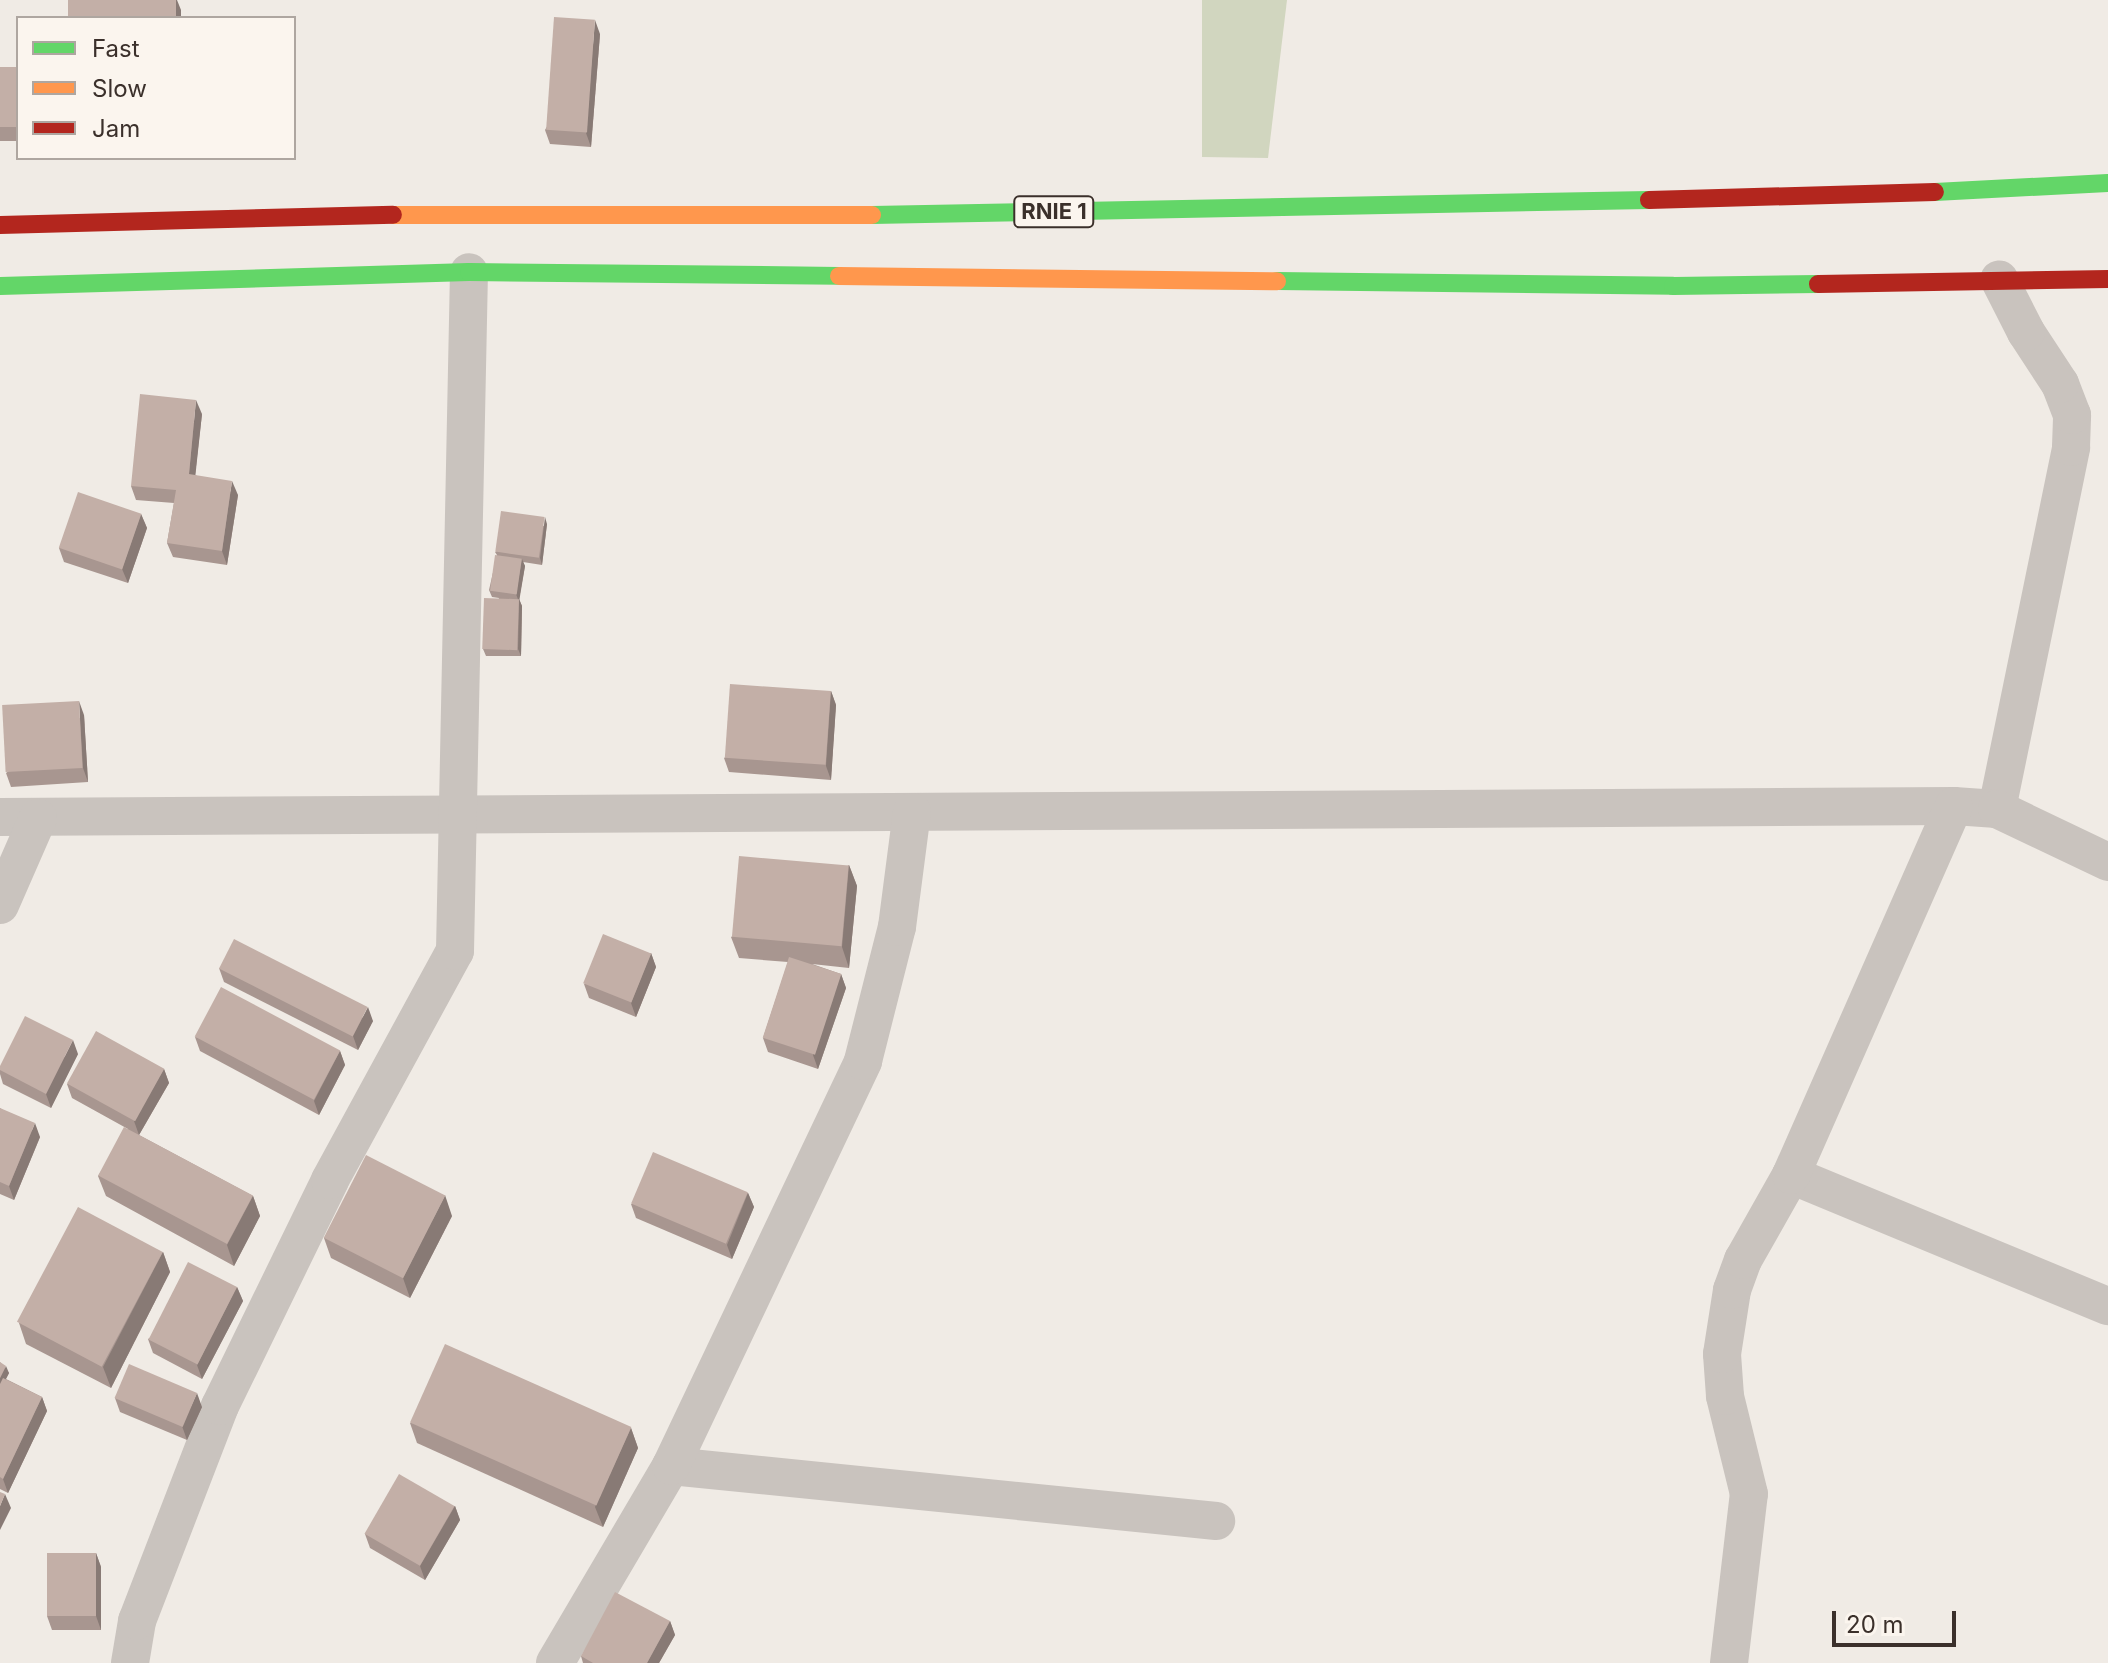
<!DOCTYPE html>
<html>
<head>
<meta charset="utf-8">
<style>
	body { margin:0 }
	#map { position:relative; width:2108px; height:1663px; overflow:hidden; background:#f0ebe5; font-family:Inter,sans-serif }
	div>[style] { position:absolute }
	.green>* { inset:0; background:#d1d6bf }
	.street>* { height:38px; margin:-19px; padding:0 19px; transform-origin:19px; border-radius:19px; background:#c9c3be }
	.fast>* { height:18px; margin:-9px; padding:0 9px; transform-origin:9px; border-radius:9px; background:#63d668 }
	.slow>* { height:18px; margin:-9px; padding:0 9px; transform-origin:9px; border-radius:9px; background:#ff974d }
	.jam>* { height:18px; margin:-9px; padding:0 9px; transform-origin:9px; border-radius:9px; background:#b3261e }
	.wall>* { inset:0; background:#a89690; transform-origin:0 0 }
	.shaded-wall>* { inset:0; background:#887a75 }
	.building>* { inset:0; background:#c3afa7; transform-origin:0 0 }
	span { translate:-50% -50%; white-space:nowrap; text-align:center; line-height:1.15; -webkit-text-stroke:8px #fbf5ee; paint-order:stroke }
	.shield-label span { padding:2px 6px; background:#fbf5ee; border:2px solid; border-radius:6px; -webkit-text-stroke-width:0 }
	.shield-label { font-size:22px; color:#3b302b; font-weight:700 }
	.legend { position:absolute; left:16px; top:16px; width:280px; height:144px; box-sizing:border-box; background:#fbf5ee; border:2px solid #aea6a0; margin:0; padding:10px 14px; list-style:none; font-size:24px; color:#3b302b }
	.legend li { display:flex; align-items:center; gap:16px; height:40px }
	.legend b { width:40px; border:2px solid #aea6a0 }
	.scale { position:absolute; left:1832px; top:1611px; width:124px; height:36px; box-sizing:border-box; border:4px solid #3b302b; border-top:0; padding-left:10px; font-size:24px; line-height:28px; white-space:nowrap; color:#3b302b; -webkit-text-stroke:6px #fbf5ee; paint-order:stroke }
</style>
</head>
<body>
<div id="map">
	<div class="green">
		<div style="clip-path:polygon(1202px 0,1287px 0,1268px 158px,1202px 157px)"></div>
	</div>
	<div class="street">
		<div style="left:1997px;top:809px;width:369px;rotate:-78.4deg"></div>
		<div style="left:2071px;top:447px;width:32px;rotate:-88deg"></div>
		<div style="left:2072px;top:415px;width:33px;rotate:-111deg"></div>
		<div style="left:2060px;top:384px;width:62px;rotate:-123.2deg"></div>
		<div style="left:2026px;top:332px;width:59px;rotate:-117deg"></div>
		<div style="left:0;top:817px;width:1954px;rotate:-0.32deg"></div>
		<div style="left:1954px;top:806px;width:43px;rotate:4deg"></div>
		<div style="left:1997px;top:809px;width:123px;rotate:25.5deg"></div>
		<div style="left:0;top:905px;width:95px;rotate:-66.4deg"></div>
		<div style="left:1791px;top:1175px;width:343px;rotate:22.5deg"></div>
		<div style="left:671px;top:1466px;width:548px;rotate:5.76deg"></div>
		<div style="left:130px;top:1663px;width:43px;rotate:-80.5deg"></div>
		<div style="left:137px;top:1621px;width:230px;rotate:-68.9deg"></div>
		<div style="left:220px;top:1406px;width:251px;rotate:-64deg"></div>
		<div style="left:330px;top:1180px;width:261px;rotate:-61.4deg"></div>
		<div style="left:455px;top:951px;width:679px;rotate:-88.82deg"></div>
		<div style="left:555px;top:1663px;width:229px;rotate:-59.5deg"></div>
		<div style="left:671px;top:1466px;width:448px;rotate:-64.6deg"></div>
		<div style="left:863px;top:1061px;width:138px;rotate:-75.8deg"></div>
		<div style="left:897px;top:927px;width:116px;rotate:-82.6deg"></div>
		<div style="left:1729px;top:1663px;width:170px;rotate:-83.3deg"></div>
		<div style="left:1749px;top:1494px;width:101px;rotate:-103.8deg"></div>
		<div style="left:1725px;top:1396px;width:42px;rotate:-94.1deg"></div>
		<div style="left:1722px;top:1354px;width:65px;rotate:-81.1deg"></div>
		<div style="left:1732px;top:1290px;width:32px;rotate:-70deg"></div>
		<div style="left:1743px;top:1260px;width:98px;rotate:-60.5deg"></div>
		<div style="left:1791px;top:1175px;width:403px;rotate:-66.2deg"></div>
	</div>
	<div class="fast">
		<div style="left:1935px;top:192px;width:173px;rotate:-3deg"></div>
		<div style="left:872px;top:215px;width:777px;rotate:-1.11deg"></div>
		<div style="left:1277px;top:281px;width:396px;rotate:0.7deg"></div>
		<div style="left:1673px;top:286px;width:145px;rotate:-0.8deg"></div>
		<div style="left:0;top:286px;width:469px;rotate:-1.7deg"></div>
		<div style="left:469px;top:272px;width:370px;rotate:0.6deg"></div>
	</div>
	<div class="slow">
		<div style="left:393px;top:215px;width:479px"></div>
		<div style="left:839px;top:276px;width:438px;rotate:0.7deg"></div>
	</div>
	<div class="jam">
		<div style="left:1649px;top:200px;width:286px;rotate:-1.6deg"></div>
		<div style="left:0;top:225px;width:393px;rotate:-1.5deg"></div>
		<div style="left:1818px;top:284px;width:290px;rotate:-1deg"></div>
	</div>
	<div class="wall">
		<div style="clip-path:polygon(600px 34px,591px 147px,550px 144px,545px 130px)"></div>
		<div style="left:0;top:67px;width:18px;height:74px"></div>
		<div style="clip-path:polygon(202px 414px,195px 475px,238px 495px,227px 565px,173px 557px,167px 543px,174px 503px,136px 500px,131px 486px)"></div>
		<div style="clip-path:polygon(141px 514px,147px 528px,128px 583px,64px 562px,59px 548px)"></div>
		<div style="clip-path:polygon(547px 524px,542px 565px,523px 562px,525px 566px,519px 599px,522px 606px,521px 656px,486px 656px,483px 649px,499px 598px,492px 597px,489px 590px,497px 555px,495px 552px)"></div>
		<div style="clip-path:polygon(831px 691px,836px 705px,831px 780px,729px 772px,724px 758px)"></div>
		<div style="clip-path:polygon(84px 715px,88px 782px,11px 787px,6px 773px)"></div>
		<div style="clip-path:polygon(849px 865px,857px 886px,849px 968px,812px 964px,841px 974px,846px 988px,818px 1069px,768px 1052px,763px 1038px,788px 962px,739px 958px,731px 937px)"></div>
		<div style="clip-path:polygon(651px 953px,656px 967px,636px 1017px,589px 998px,584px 984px)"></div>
		<div style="clip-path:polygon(219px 968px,373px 1021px,358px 1050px,224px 982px)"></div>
		<div style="clip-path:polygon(195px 1037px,340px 1051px,345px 1065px,319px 1115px,200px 1051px)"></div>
		<div style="clip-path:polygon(78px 1054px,51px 1108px,3px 1084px,0 1074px,0 1070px)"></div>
		<div style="clip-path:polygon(164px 1069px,169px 1083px,139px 1135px,253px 1196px,260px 1216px,234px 1266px,106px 1196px,98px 1176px,128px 1129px,72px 1098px,67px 1084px)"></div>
		<div style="clip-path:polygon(0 1108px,40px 1137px,14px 1200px,0 1194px)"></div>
		<div style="clip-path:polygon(748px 1193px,754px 1207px,732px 1259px,636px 1218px,631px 1204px)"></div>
		<div style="clip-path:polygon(452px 1216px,410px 1298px,331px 1258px,324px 1238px)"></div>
		<div style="clip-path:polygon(163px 1252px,170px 1272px,111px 1388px,26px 1344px,19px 1323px)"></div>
		<div style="clip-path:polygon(237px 1287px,243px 1301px,202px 1379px,153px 1353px,148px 1339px)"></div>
		<div style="clip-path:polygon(0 1362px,9px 1373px,6px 1379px,42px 1397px,47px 1411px,8px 1493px,0 1489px)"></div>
		<div style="clip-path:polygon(115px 1398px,202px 1407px,187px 1440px,120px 1412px)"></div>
		<div style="clip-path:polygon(410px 1423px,631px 1428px,638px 1448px,603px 1527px,417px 1443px)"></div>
		<div style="clip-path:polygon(455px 1506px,460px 1520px,425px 1580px,370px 1548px,365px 1534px)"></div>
		<div style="clip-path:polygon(96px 1553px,101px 1567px,101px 1630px,52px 1630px,47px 1616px)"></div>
		<div style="clip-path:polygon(670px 1621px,675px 1635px,659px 1663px,583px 1663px,581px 1656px)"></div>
	</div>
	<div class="shaded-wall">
		<div style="clip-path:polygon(176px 0,177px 0,181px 10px,181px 18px,175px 18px)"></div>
		<div style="clip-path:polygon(595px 20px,600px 34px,591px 147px,586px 133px)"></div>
		<div style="clip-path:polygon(196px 400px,202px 414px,194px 488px,189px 474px)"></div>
		<div style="clip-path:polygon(232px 481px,238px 495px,227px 565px,222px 551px)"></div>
		<div style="clip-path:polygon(141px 514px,147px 528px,128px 583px,122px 569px)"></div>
		<div style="clip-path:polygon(545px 517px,547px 524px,542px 565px,540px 558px)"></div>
		<div style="clip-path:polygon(522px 559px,525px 566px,519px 602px,516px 594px)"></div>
		<div style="clip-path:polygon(519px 599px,522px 606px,521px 656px,518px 649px)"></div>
		<div style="clip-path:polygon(831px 691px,836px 705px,831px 780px,826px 766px)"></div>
		<div style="clip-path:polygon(79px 701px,84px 715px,88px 782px,83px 768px)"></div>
		<div style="clip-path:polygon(849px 865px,857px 886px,849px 968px,842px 947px)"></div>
		<div style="clip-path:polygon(651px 953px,656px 967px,636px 1017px,631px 1003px)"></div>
		<div style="clip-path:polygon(841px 974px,846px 988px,818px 1069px,813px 1055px)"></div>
		<div style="clip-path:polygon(368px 1007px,373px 1021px,358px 1050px,353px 1036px)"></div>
		<div style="clip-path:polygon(73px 1040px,78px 1054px,51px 1108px,46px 1094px)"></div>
		<div style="clip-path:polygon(340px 1051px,345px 1065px,319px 1115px,314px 1101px)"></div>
		<div style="clip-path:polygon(164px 1069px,169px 1083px,139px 1135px,134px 1121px)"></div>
		<div style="clip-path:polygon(35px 1123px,40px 1137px,14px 1200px,9px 1186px)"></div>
		<div style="clip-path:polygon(748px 1193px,754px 1207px,732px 1259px,727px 1245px)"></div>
		<div style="clip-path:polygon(445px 1195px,452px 1216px,410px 1298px,403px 1278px)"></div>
		<div style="clip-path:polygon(253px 1196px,260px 1216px,234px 1266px,227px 1245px)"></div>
		<div style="clip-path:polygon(163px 1252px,170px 1272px,111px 1388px,103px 1367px)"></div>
		<div style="clip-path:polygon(237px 1287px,243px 1301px,202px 1379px,197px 1365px)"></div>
		<div style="clip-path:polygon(6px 1366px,9px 1373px,0 1390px,0 1378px)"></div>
		<div style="clip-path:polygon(197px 1393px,202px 1407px,187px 1440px,182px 1426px)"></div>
		<div style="clip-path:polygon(42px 1397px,47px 1411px,8px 1493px,3px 1479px)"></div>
		<div style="clip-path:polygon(631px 1428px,638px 1448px,603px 1527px,595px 1507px)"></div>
		<div style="clip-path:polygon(5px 1494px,11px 1508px,0 1530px,0 1506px)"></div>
		<div style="clip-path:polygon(455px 1506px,460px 1520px,425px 1580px,420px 1566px)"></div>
		<div style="clip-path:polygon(96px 1553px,101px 1567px,101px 1630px,96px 1616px)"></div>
		<div style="clip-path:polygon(670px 1621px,675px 1635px,659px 1663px,647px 1663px)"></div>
	</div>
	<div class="building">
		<div style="left:68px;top:0;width:108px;height:18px"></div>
		<div style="left:554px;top:17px;width:41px;height:113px;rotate:4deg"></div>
		<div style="left:0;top:67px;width:18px;height:60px"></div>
		<div style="clip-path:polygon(140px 394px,196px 400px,189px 474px,232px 481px,222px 551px,167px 543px,176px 490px,131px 486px)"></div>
		<div style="left:78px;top:492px;width:67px;height:59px;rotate:19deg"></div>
		<div style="left:501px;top:511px;width:44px;height:41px;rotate:8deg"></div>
		<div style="left:495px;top:555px;width:27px;height:36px;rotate:8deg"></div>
		<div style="left:484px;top:598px;width:35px;height:51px;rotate:2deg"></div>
		<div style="left:730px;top:684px;width:101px;height:74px;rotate:4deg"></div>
		<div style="left:79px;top:701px;width:67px;height:77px;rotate:87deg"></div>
		<div style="left:739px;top:856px;width:110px;height:81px;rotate:5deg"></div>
		<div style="left:603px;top:934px;width:52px;height:53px;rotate:22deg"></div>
		<div style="left:234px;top:939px;width:150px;height:33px;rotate:27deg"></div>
		<div style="left:789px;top:957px;width:55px;height:85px;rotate:18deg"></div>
		<div style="left:221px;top:987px;width:135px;height:56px;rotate:28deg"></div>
		<div style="clip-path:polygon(25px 1016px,73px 1040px,46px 1094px,0 1070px,0 1066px)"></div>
		<div style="left:96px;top:1031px;width:78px;height:60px;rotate:29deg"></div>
		<div style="clip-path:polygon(0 1108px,35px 1123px,9px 1186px,0 1182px)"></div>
		<div style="left:124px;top:1127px;width:146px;height:55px;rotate:28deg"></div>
		<div style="left:653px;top:1152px;width:103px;height:56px;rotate:23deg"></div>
		<div style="left:366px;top:1155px;width:89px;height:93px;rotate:27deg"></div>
		<div style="left:78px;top:1207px;width:96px;height:130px;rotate:28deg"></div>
		<div style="left:188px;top:1262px;width:55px;height:87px;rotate:27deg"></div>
		<div style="left:445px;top:1344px;width:204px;height:86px;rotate:24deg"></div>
		<div style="clip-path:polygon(0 1362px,6px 1366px,0 1378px)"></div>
		<div style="left:129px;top:1364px;width:74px;height:37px;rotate:23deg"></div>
		<div style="clip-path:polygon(3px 1378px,42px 1397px,3px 1479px,0 1477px,0 1384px)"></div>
		<div style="left:399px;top:1474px;width:64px;height:69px;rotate:30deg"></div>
		<div style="clip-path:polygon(0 1492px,5px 1494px,0 1506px)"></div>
		<div style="left:47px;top:1553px;width:49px;height:63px"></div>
		<div style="clip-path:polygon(615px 1592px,670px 1621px,647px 1663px,593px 1663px,581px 1656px)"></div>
	</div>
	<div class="shield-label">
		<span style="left:1054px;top:212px">RNIE 1</span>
	</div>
	<ul class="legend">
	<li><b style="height:10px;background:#63d668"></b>Fast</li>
	<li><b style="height:10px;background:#ff974d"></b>Slow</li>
	<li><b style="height:10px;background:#b3261e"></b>Jam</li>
	</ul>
	<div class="scale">20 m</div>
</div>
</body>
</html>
